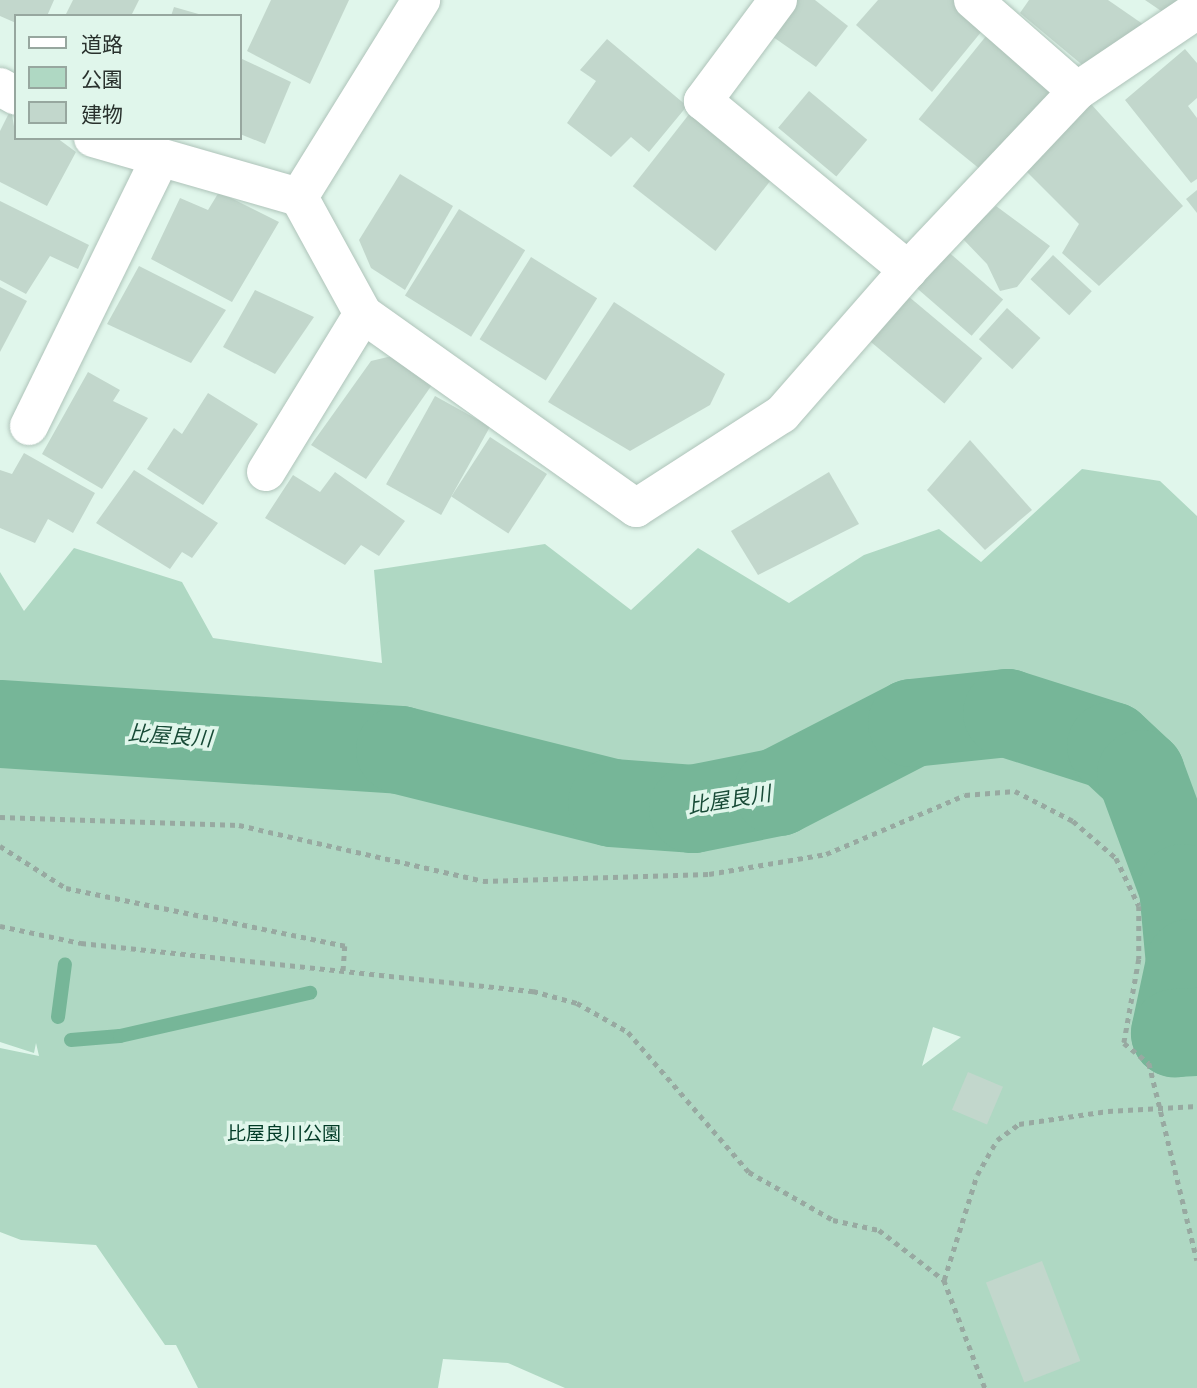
<!DOCTYPE html>
<html>
<head>
<meta charset="utf-8">
<style>
	body { margin:0 }
	#map { position:relative; width:1197px; height:1388px; overflow:hidden; background:#e0f6eb; font-family:"Asap Condensed","Noto Sans JP",sans-serif }
	div>[style] { position:absolute }
	.green>* { inset:0; background:#afd8c3 }
	.stream>* { height:14px; margin:-7px; padding:0 7px; transform-origin:7px; border-radius:7px; background:#76b698 }
	.river>* { height:88px; margin:-44px; padding:0 44px; transform-origin:44px; border-radius:44px; background:#76b698 }
	.building>* { inset:0; background:#c2d7cc; transform-origin:0 0 }
	.path>* { height:4.5px; margin-top:-2.25px; transform-origin:0; background:repeating-linear-gradient(90deg,#98a9a1 0 5px,transparent 0 10px) }
	.roads { filter:drop-shadow(0 0 2px #aec3b9) drop-shadow(0 0 2px #aec3b9) }
	.minor>* { height:38px; margin:-19px; padding:0 19px; transform-origin:19px; border-radius:19px; background:#fff }
	.path-bridge>* { height:4.5px; margin-top:-2.25px; transform-origin:0; background:repeating-linear-gradient(90deg,#98a9a1 0 5px,transparent 0 10px) }
	span { translate:-50% -50%; white-space:nowrap; text-align:center; line-height:1.15; -webkit-text-stroke:7px #e0f6eb; paint-order:stroke }
	.park-label { font-size:19px; color:#023b27 }
	.water-label { font-size:21px; color:#174a36; font-style:italic }
	.legend { position:absolute; left:14px; top:14px; width:228px; height:126px; box-sizing:border-box; background:#e0f6eb; border:2px solid #97a79f; margin:0; padding:9px 12px; list-style:none; font-size:21px; color:#29312d }
	.legend li { display:flex; align-items:center; gap:14px; height:35px }
	.legend b { width:35px; border:2px solid #97a79f }
</style>
</head>
<body>
<div id="map">
	<div class="green">
		<div style="clip-path:polygon(evenodd,1082px 469px,1160px 481px,1197px 516px,1197px 1388px,565px 1388px,508px 1363px,443px 1359px,438px 1388px,198px 1388px,176px 1345px,165px 1345px,96px 1245px,21px 1240px,0 1232px,0 1048px,39px 1056px,36px 1043px,34px 1053px,0 1042px,0 572px,24px 611px,74px 548px,182px 582px,213px 638px,382px 663px,374px 570px,545px 544px,631px 610px,698px 548px,789px 603px,864px 555px,939px 529px,981px 562px,1082px 469px,933px 1027px,961px 1037px,922px 1066px,933px 1027px)"></div>
	</div>
	<div class="stream">
		<div style="left:58px;top:1017px;width:53px;rotate:-82.5deg"></div>
		<div style="left:71px;top:1040px;width:49px;rotate:-4.7deg"></div>
		<div style="left:120px;top:1036px;width:195px;rotate:-12.8deg"></div>
	</div>
	<div class="river">
		<div style="left:0;top:724px;width:401px;rotate:3.7deg"></div>
		<div style="left:400px;top:750px;width:219px;rotate:14deg"></div>
		<div style="left:612px;top:803px;width:81px;rotate:4.2deg"></div>
		<div style="left:693px;top:809px;width:87px;rotate:-11.3deg"></div>
		<div style="left:778px;top:792px;width:151px;rotate:-27.2deg"></div>
		<div style="left:912px;top:723px;width:96px;rotate:-6deg"></div>
		<div style="left:1007px;top:713px;width:109px;rotate:17.6deg"></div>
		<div style="left:1111px;top:746px;width:41px;rotate:43deg"></div>
		<div style="left:1141px;top:774px;width:121px;rotate:69.8deg"></div>
		<div style="left:1183px;top:888px;width:75px;rotate:84.7deg"></div>
		<div style="left:1190px;top:963px;width:72px;rotate:102.1deg"></div>
		<div style="left:1175px;top:1033px;width:22px;rotate:-3deg"></div>
	</div>
	<div class="building">
		<div style="clip-path:polygon(0 0,54px 0,47px 16px,16px 16px,16px 23px,0 16px)"></div>
		<div style="clip-path:polygon(73px 0,139px 0,131px 16px,65px 16px)"></div>
		<div style="clip-path:polygon(271px 0,349px 0,310px 84px,247px 51px)"></div>
		<div style="clip-path:polygon(792px 0,815px 0,848px 26px,816px 67px,766px 32px)"></div>
		<div style="clip-path:polygon(878px 0,953px 0,986px 26px,932px 92px,856px 25px)"></div>
		<div style="clip-path:polygon(1029px 0,1108px 0,1150px 29px,1086px 68px,1020px 13px)"></div>
		<div style="clip-path:polygon(1145px 0,1187px 0,1170px 17px)"></div>
		<div style="clip-path:polygon(174px 7px,202px 15px,202px 16px,171px 16px)"></div>
		<div style="left:991px;top:30px;width:95px;height:115px;rotate:39deg"></div>
		<div style="clip-path:polygon(607px 39px,687px 106px,649px 152px,631px 137px,611px 157px,567px 123px,596px 81px,580px 70px)"></div>
		<div style="clip-path:polygon(1185px 49px,1197px 63px,1197px 98px,1188px 106px,1197px 118px,1197px 179px,1191px 183px,1125px 100px)"></div>
		<div style="clip-path:polygon(240px 58px,291px 82px,265px 144px,240px 134px)"></div>
		<div style="left:809px;top:91px;width:76px;height:48px;rotate:40deg"></div>
		<div style="clip-path:polygon(1091px 104px,1183px 206px,1099px 286px,1062px 253px,1079px 224px,1025px 170px)"></div>
		<div style="clip-path:polygon(11px 109px,16px 138px,57px 138px,76px 152px,47px 206px,0 182px,0 131px)"></div>
		<div style="left:690px;top:113px;width:105px;height:93px;rotate:38deg"></div>
		<div style="clip-path:polygon(400px 174px,453px 206px,405px 290px,371px 268px,359px 240px)"></div>
		<div style="clip-path:polygon(1197px 190px,1197px 213px,1186px 199px)"></div>
		<div style="clip-path:polygon(219px 192px,279px 222px,232px 302px,151px 259px,180px 198px,208px 210px)"></div>
		<div style="clip-path:polygon(0 201px,89px 245px,78px 269px,50px 256px,26px 294px,0 280px)"></div>
		<div style="clip-path:polygon(996px 206px,1050px 246px,1017px 287px,1000px 291px,987px 264px,962px 238px)"></div>
		<div style="left:459px;top:209px;width:78px;height:102px;rotate:32deg"></div>
		<div style="left:945px;top:249px;width:77px;height:48px;rotate:41deg"></div>
		<div style="left:1053px;top:255px;width:53px;height:33px;rotate:43deg"></div>
		<div style="left:531px;top:257px;width:78px;height:97px;rotate:32deg"></div>
		<div style="clip-path:polygon(139px 266px,226px 310px,191px 363px,107px 324px)"></div>
		<div style="clip-path:polygon(0 287px,27px 301px,0 352px)"></div>
		<div style="clip-path:polygon(255px 290px,314px 317px,275px 374px,223px 347px)"></div>
		<div style="left:908px;top:296px;width:97px;height:59px;rotate:40deg"></div>
		<div style="clip-path:polygon(614px 302px,725px 374px,710px 405px,630px 451px,548px 402px)"></div>
		<div style="left:1007px;top:308px;width:45px;height:42px;rotate:42deg"></div>
		<div style="clip-path:polygon(392px 356px,434px 382px,366px 479px,311px 445px,371px 361px)"></div>
		<div style="clip-path:polygon(88px 372px,120px 390px,113px 401px,148px 418px,102px 489px,42px 454px)"></div>
		<div style="clip-path:polygon(208px 393px,258px 424px,203px 505px,147px 469px,174px 428px,182px 434px)"></div>
		<div style="left:435px;top:396px;width:63px;height:101px;rotate:29deg"></div>
		<div style="left:490px;top:437px;width:68px;height:71px;rotate:33deg"></div>
		<div style="clip-path:polygon(970px 440px,1032px 510px,985px 550px,927px 490px)"></div>
		<div style="clip-path:polygon(24px 453px,95px 493px,73px 533px,48px 519px,35px 543px,0 528px,0 470px,12px 474px)"></div>
		<div style="clip-path:polygon(134px 470px,218px 523px,192px 558px,182px 552px,170px 569px,96px 523px)"></div>
		<div style="clip-path:polygon(335px 472px,405px 521px,379px 556px,361px 545px,345px 565px,265px 518px,293px 475px,320px 492px)"></div>
		<div style="clip-path:polygon(829px 472px,859px 524px,758px 575px,731px 531px)"></div>
		<div style="left:968px;top:1072px;width:38px;height:41px;rotate:23deg"></div>
		<div style="left:1042px;top:1261px;width:107px;height:60px;rotate:69deg"></div>
	</div>
	<div class="path">
		<div style="left:0;top:817px;width:239px;rotate:1.9deg"></div>
		<div style="left:239px;top:825px;width:250px;rotate:12.9deg"></div>
		<div style="left:483px;top:881px;width:226px;rotate:-1.8deg"></div>
		<div style="left:709px;top:874px;width:119px;rotate:-9.7deg"></div>
		<div style="left:826px;top:854px;width:151px;rotate:-23deg"></div>
		<div style="left:965px;top:795px;width:50px;rotate:-4.6deg"></div>
		<div style="left:1015px;top:791px;width:65px;rotate:27.3deg"></div>
		<div style="left:1073px;top:821px;width:57px;rotate:40.7deg"></div>
		<div style="left:1116px;top:858px;width:53px;rotate:64.4deg"></div>
		<div style="left:1139px;top:906px;width:53px;rotate:90deg"></div>
		<div style="left:1139px;top:959px;width:85px;rotate:100.1deg"></div>
		<div style="left:1124px;top:1043px;width:32px;rotate:39deg"></div>
		<div style="left:1149px;top:1063px;width:203px;rotate:76.3deg"></div>
		<div style="left:0;top:846px;width:78px;rotate:32.5deg"></div>
		<div style="left:66px;top:888px;width:285px;rotate:11.7deg"></div>
		<div style="left:345px;top:946px;width:26px;rotate:94deg"></div>
		<div style="left:0;top:926px;width:83px;rotate:11.9deg"></div>
		<div style="left:81px;top:943px;width:455px;rotate:6.1deg"></div>
		<div style="left:533px;top:991px;width:46px;rotate:15.3deg"></div>
		<div style="left:577px;top:1003px;width:59px;rotate:29.6deg"></div>
		<div style="left:628px;top:1032px;width:185px;rotate:49.2deg"></div>
		<div style="left:749px;top:1172px;width:97px;rotate:29.7deg"></div>
		<div style="left:833px;top:1220px;width:47px;rotate:12.3deg"></div>
		<div style="left:879px;top:1230px;width:82px;rotate:37.6deg"></div>
		<div style="left:944px;top:1280px;width:116px;rotate:69.2deg"></div>
		<div style="left:944px;top:1280px;width:110px;rotate:-72.6deg"></div>
		<div style="left:977px;top:1175px;width:40px;rotate:-60.3deg"></div>
		<div style="left:997px;top:1140px;width:27px;rotate:-36deg"></div>
		<div style="left:1019px;top:1124px;width:90px;rotate:-8.3deg"></div>
	</div>
	<div class="roads">
		<div class="minor">
			<div style="left:778px;top:0;width:126px;rotate:126.6deg"></div>
			<div style="left:703px;top:101px;width:266px;rotate:39.5deg"></div>
			<div style="left:908px;top:270px;width:246px;rotate:-46.6deg"></div>
			<div style="left:973px;top:0;width:138px;rotate:41.2deg"></div>
			<div style="left:1077px;top:91px;width:145px;rotate:-34deg"></div>
			<div style="left:0;top:87px;width:18px;rotate:29deg"></div>
			<div style="left:93px;top:138px;width:214px;rotate:16deg"></div>
			<div style="left:299px;top:197px;width:232px;rotate:-58.2deg"></div>
			<div style="left:299px;top:197px;width:133px;rotate:61.3deg"></div>
			<div style="left:363px;top:314px;width:335px;rotate:35.4deg"></div>
			<div style="left:636px;top:508px;width:174px;rotate:-32.8deg"></div>
			<div style="left:782px;top:414px;width:191px;rotate:-48.8deg"></div>
			<div style="left:29px;top:426px;width:297px;rotate:-63.9deg"></div>
			<div style="left:266px;top:472px;width:185px;rotate:-58.5deg"></div>
		</div>
	</div>
	<div class="path-bridge">
		<div style="left:1108px;top:1111px;width:89px;rotate:-3.2deg"></div>
	</div>
	<div class="park-label">
		<span style="left:284px;top:1134px">比屋良川公園</span>
	</div>
	<div class="water-label">
		<span style="left:170px;top:735px;rotate:4deg">比屋良川</span>
		<span style="left:729px;top:799px;rotate:-9deg">比屋良川</span>
	</div>
	<ul class="legend">
	<li><b style="height:9px;background:#fff"></b>道路</li>
	<li><b style="height:19px;background:#afd8c3"></b>公園</li>
	<li><b style="height:19px;background:#c2d7cc"></b>建物</li>
	</ul>
</div>
</body>
</html>
